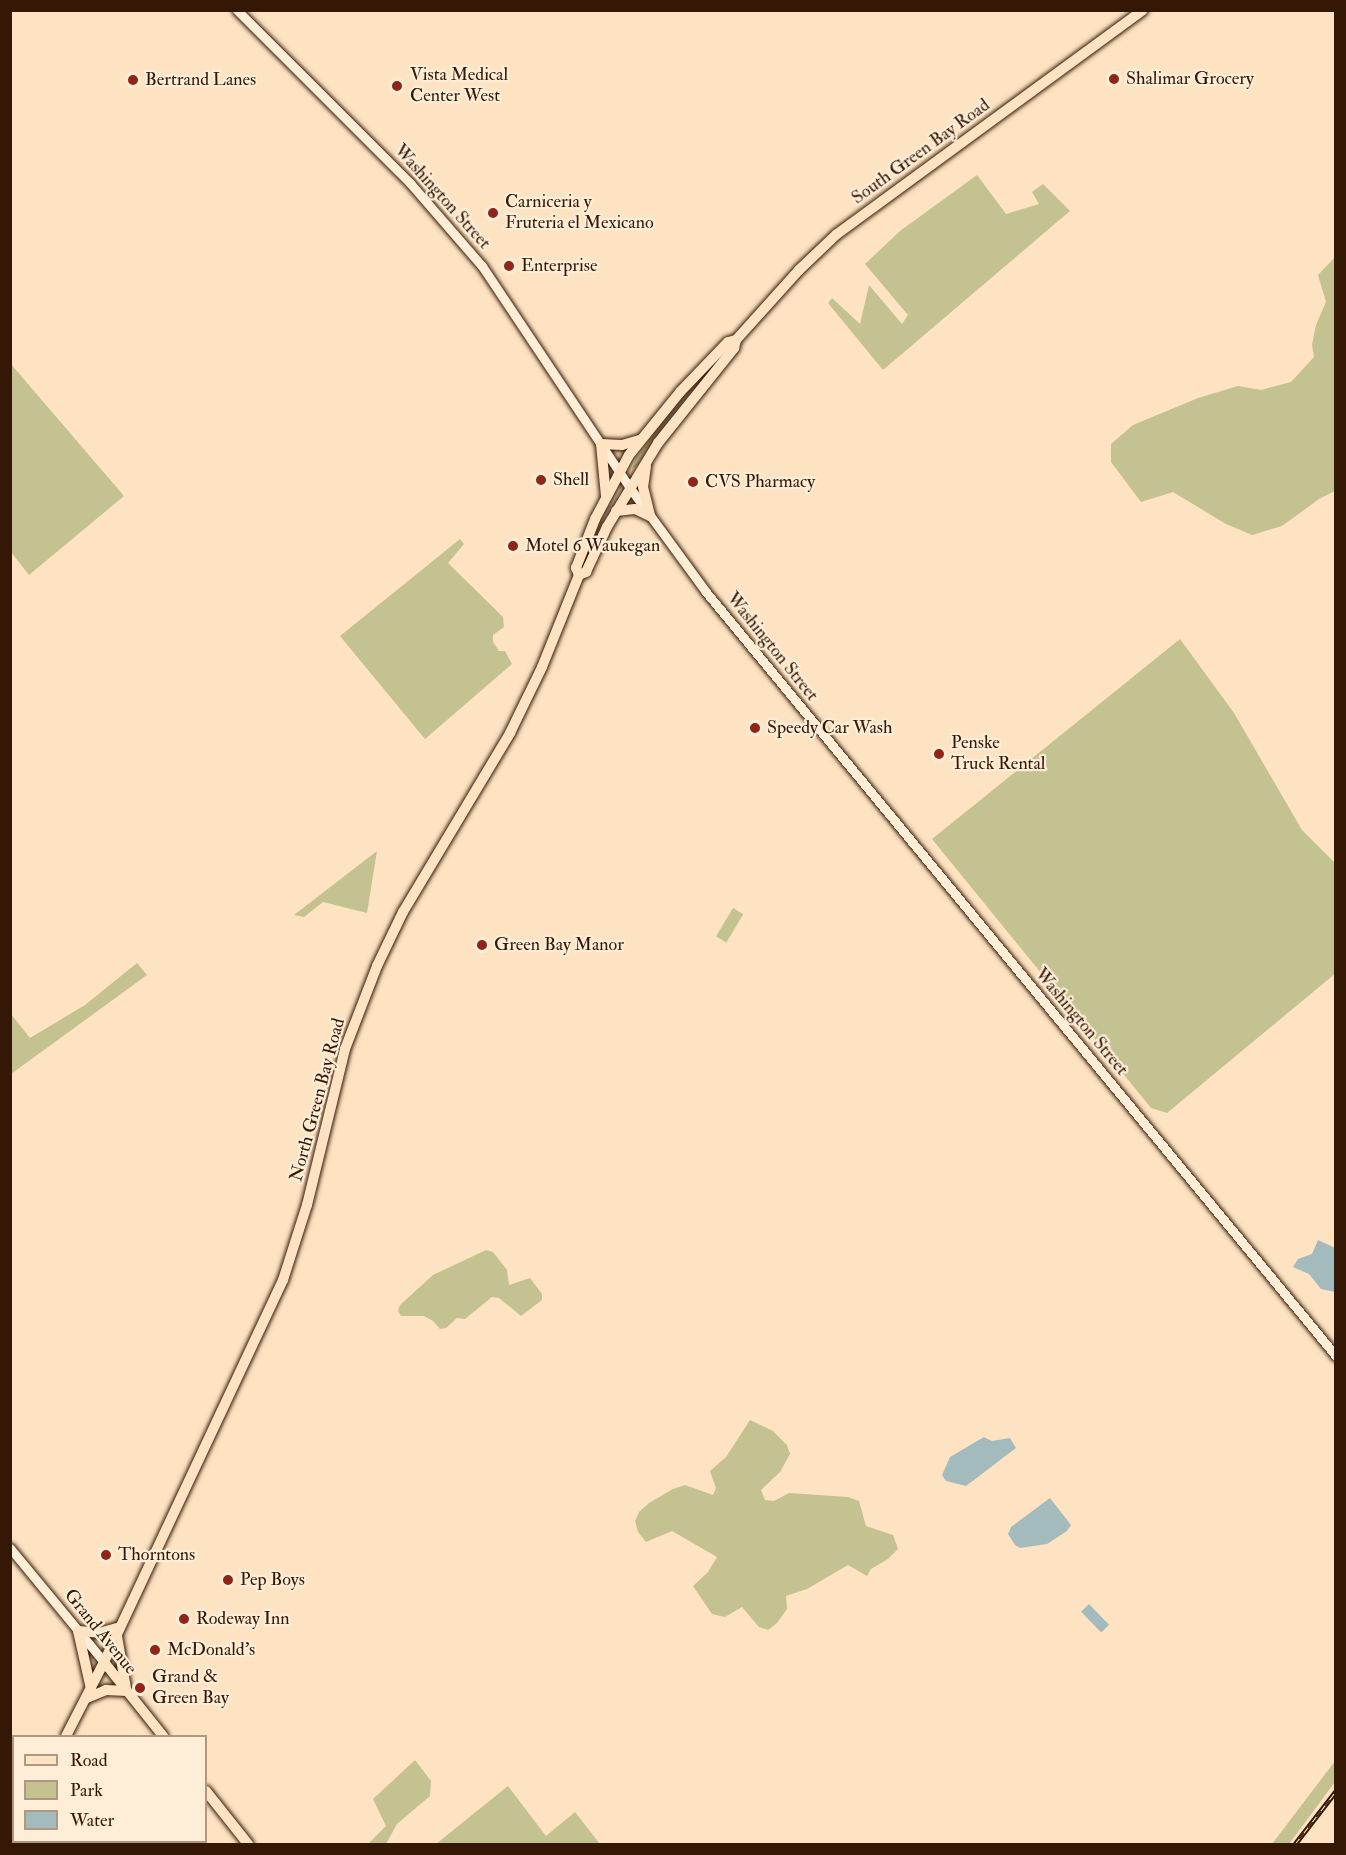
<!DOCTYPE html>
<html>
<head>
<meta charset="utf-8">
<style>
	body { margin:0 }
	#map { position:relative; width:1346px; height:1855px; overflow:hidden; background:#fde3c1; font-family:"IM FELL Double Pica",serif }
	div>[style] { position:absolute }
	.green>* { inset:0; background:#c4c290; transform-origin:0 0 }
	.water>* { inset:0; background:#a4bbbd; transform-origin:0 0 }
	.roads { filter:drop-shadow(0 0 2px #351705) drop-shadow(0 0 2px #351705) }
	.secondary>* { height:9px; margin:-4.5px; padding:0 4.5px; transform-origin:4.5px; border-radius:4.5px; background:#feedd7 }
	.primary>* { height:10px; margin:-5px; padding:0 5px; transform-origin:5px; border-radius:5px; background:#fde3c1 }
	.rail>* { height:4.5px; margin-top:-2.25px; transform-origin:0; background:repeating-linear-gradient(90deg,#feedd7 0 7px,#351705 0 14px); box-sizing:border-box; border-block:2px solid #351705 }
	.dots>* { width:16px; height:16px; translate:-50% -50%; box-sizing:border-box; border:3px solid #feedd7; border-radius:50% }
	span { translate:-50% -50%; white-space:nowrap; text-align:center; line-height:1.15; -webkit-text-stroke:4.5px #feedd7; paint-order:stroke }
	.poi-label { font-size:18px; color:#351705 }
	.left { translate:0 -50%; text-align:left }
	.street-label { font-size:18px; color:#351705 }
	.frame { position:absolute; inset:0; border:12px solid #351705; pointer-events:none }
	.legend { position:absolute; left:12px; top:1735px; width:195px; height:108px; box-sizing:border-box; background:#feedd7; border:2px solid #ae9783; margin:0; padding:8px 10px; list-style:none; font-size:18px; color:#351705 }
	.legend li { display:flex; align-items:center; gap:12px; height:30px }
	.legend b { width:30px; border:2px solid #ae9783 }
</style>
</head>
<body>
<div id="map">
	<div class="green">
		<div style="clip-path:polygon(977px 175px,1006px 214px,1039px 204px,1032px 192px,1043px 184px,1070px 211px,883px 370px,828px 303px,832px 298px,860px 324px,869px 285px,902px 324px,908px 315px,865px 264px,900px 231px)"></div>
		<div style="clip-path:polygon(1335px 257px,1335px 491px,1319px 499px,1282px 526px,1252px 535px,1226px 524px,1173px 492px,1141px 502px,1111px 462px,1111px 444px,1133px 425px,1198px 398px,1238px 386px,1261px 390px,1291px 382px,1314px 357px,1312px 345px,1316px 325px,1326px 302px,1318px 275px)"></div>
		<div style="clip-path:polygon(10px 363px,124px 496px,29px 575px,11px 552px)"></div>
		<div style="clip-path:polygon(692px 389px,638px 465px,632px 469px,636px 458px,684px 393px)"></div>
		<div style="clip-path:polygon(460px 539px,464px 544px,448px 563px,503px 617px,504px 627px,493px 635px,493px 642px,499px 651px,505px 651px,512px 664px,425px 739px,340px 636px)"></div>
		<div style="clip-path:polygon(1180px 639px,1234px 713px,1302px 830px,1335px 863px,1336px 973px,1167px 1113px,1151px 1108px,932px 839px)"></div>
		<div style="clip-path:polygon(377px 851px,367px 913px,323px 902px,304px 917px,294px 915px)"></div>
		<div style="left:733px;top:908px;width:12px;height:33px;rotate:31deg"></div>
		<div style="clip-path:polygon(137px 963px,147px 975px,11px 1074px,11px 1014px,30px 1038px,85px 1005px)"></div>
		<div style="clip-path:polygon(486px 1250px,493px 1252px,507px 1270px,509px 1285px,530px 1278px,542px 1294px,542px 1300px,521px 1316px,499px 1298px,492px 1297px,465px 1319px,457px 1318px,446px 1328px,440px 1329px,433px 1321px,424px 1316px,401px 1316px,398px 1311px,400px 1305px,433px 1275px)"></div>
		<div style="clip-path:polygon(750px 1420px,773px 1431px,787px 1445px,790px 1454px,780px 1472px,761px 1490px,765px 1500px,774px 1501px,789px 1493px,848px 1497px,859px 1501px,866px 1526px,893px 1535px,898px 1549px,888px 1559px,871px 1569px,867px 1576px,848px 1565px,807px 1589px,786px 1596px,787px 1609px,777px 1623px,768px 1630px,759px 1627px,742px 1607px,725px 1617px,712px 1614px,693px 1586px,708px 1572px,717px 1557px,672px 1531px,646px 1542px,638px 1532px,635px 1521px,639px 1512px,649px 1503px,673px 1489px,685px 1485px,713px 1495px,716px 1488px,710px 1471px,726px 1457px)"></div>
		<div style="clip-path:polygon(415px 1760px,431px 1781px,430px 1796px,397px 1824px,386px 1844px,368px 1844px,386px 1826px,373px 1799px)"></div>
		<div style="clip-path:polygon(1335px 1761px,1335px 1782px,1289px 1844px,1272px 1844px)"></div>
		<div style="clip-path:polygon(508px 1786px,546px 1836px,575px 1812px,600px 1844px,436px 1844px)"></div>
	</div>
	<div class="water">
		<div style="clip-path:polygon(1318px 1240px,1335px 1248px,1335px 1292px,1321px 1289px,1309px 1274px,1293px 1267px,1298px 1259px,1312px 1254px)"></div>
		<div style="clip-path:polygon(984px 1437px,992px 1441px,1010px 1438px,1016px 1448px,966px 1486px,946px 1481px,942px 1475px,950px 1457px)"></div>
		<div style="clip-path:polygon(1050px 1498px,1071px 1525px,1067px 1531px,1047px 1544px,1020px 1548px,1015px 1545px,1008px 1534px,1011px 1527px)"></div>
		<div style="left:1089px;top:1604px;width:29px;height:11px;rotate:46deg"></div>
	</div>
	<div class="roads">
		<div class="secondary">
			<div style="left:237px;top:10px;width:245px;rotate:45deg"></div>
			<div style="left:410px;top:183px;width:110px;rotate:49.1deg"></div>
			<div style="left:482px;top:266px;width:267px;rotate:56.3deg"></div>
			<div style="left:630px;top:488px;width:129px;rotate:53.8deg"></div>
			<div style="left:706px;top:592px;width:990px;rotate:50.49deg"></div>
			<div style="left:10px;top:1548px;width:148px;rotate:50.5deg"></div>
		</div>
		<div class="primary">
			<div style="left:646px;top:466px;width:21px;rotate:98deg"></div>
			<div style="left:643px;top:487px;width:30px;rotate:76deg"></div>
			<div style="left:606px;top:496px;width:52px;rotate:-95.5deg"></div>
			<div style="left:601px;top:444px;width:21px;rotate:3deg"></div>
			<div style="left:622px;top:445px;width:18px;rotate:-16deg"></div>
			<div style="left:616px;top:511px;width:19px;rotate:-6deg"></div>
			<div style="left:635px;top:509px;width:17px;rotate:25deg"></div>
			<div style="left:579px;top:575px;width:8px;rotate:-113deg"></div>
			<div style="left:576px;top:568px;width:53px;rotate:-68.8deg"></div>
			<div style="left:595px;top:519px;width:72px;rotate:-62deg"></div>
			<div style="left:629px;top:455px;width:81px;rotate:-51deg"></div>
			<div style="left:680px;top:392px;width:69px;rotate:-46.2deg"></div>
			<div style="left:728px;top:342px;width:8px;rotate:-14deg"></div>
			<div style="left:117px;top:1636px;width:53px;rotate:80.2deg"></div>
			<div style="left:104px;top:1662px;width:95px;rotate:51.4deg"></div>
			<div style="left:91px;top:1689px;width:59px;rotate:-102.6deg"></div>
			<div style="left:78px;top:1631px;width:21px;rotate:5deg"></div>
			<div style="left:99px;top:1633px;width:22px;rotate:-16deg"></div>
			<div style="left:87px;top:1698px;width:21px;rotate:-23deg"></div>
			<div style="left:106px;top:1690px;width:21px;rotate:3deg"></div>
			<div style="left:66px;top:1736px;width:83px;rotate:-62.8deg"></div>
			<div style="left:104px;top:1662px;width:422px;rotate:-64.9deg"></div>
			<div style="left:283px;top:1280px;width:79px;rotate:-72.3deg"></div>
			<div style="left:307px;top:1205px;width:161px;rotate:-76.3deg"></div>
			<div style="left:345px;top:1049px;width:89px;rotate:-68.9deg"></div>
			<div style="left:377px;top:966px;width:60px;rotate:-64.3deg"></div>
			<div style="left:403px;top:912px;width:209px;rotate:-59.1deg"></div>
			<div style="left:510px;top:733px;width:73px;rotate:-64.1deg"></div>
			<div style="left:542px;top:667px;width:99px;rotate:-68.1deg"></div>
			<div style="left:579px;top:575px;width:8px;rotate:-23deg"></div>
			<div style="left:586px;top:572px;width:50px;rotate:-65deg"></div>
			<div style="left:607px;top:527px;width:98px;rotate:-58.7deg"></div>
			<div style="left:658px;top:443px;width:122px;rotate:-51.3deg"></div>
			<div style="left:734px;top:348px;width:8px;rotate:-76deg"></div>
			<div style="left:736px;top:340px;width:94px;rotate:-48deg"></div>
			<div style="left:799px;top:270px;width:52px;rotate:-43.5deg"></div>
			<div style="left:837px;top:234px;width:379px;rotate:-36.2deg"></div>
			<div style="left:206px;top:1791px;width:68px;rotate:51.6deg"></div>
			<div style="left:10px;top:1815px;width:5px;rotate:-37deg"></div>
		</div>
	</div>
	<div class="rail">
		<div style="left:1295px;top:1844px;width:67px;rotate:-52.3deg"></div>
	</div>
	<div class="dots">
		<div style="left:1114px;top:79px;background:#8f2418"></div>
		<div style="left:133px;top:80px;background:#8f2418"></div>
		<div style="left:397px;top:86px;background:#8f2418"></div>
		<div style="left:493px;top:213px;background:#8f2418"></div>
		<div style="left:509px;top:266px;background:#8f2418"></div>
		<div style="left:541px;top:480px;background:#8f2418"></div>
		<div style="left:693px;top:482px;background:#8f2418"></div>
		<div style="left:513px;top:546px;background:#8f2418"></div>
		<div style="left:755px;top:728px;background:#8f2418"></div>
		<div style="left:939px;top:754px;background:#8f2418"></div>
		<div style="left:482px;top:945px;background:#8f2418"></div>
		<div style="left:106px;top:1555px;background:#8f2418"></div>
		<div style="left:228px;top:1580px;background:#8f2418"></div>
		<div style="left:184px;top:1619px;background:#8f2418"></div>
		<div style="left:155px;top:1650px;background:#8f2418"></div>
		<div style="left:140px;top:1688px;background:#8f2418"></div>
	</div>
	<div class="poi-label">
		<span class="left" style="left:410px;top:86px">Vista Medical<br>Center West</span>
		<span class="left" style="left:1126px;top:79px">Shalimar Grocery</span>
		<span class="left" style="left:145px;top:80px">Bertrand Lanes</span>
		<span class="left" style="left:505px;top:213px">Carniceria y<br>Fruteria el Mexicano</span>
		<span class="left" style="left:521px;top:266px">Enterprise</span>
		<span class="left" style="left:553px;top:480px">Shell</span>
		<span class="left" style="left:705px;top:482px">CVS Pharmacy</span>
		<span class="left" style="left:525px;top:546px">Motel 6 Waukegan</span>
		<span class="left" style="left:767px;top:728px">Speedy Car Wash</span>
		<span class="left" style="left:951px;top:754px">Penske<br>Truck Rental</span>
		<span class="left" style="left:494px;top:945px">Green Bay Manor</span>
		<span class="left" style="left:118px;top:1555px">Thorntons</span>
		<span class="left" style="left:240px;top:1580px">Pep Boys</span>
		<span class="left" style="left:196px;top:1619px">Rodeway Inn</span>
		<span class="left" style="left:167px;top:1650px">McDonald's</span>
		<span class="left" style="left:152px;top:1688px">Grand &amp;<br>Green Bay</span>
	</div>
	<div class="street-label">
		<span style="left:921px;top:152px;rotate:-36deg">South Green Bay Road</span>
		<span style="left:442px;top:197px;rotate:48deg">Washington Street</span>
		<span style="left:772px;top:647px;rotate:51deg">Washington Street</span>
		<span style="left:1081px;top:1022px;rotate:50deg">Washington Street</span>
		<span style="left:318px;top:1100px;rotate:-75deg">North Green Bay Road</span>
		<span style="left:100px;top:1632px;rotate:51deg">Grand Avenue</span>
	</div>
	<div class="frame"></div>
	<ul class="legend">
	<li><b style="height:8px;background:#fde3c1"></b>Road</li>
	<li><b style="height:16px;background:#c4c290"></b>Park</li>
	<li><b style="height:16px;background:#a4bbbd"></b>Water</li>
	</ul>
</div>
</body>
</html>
